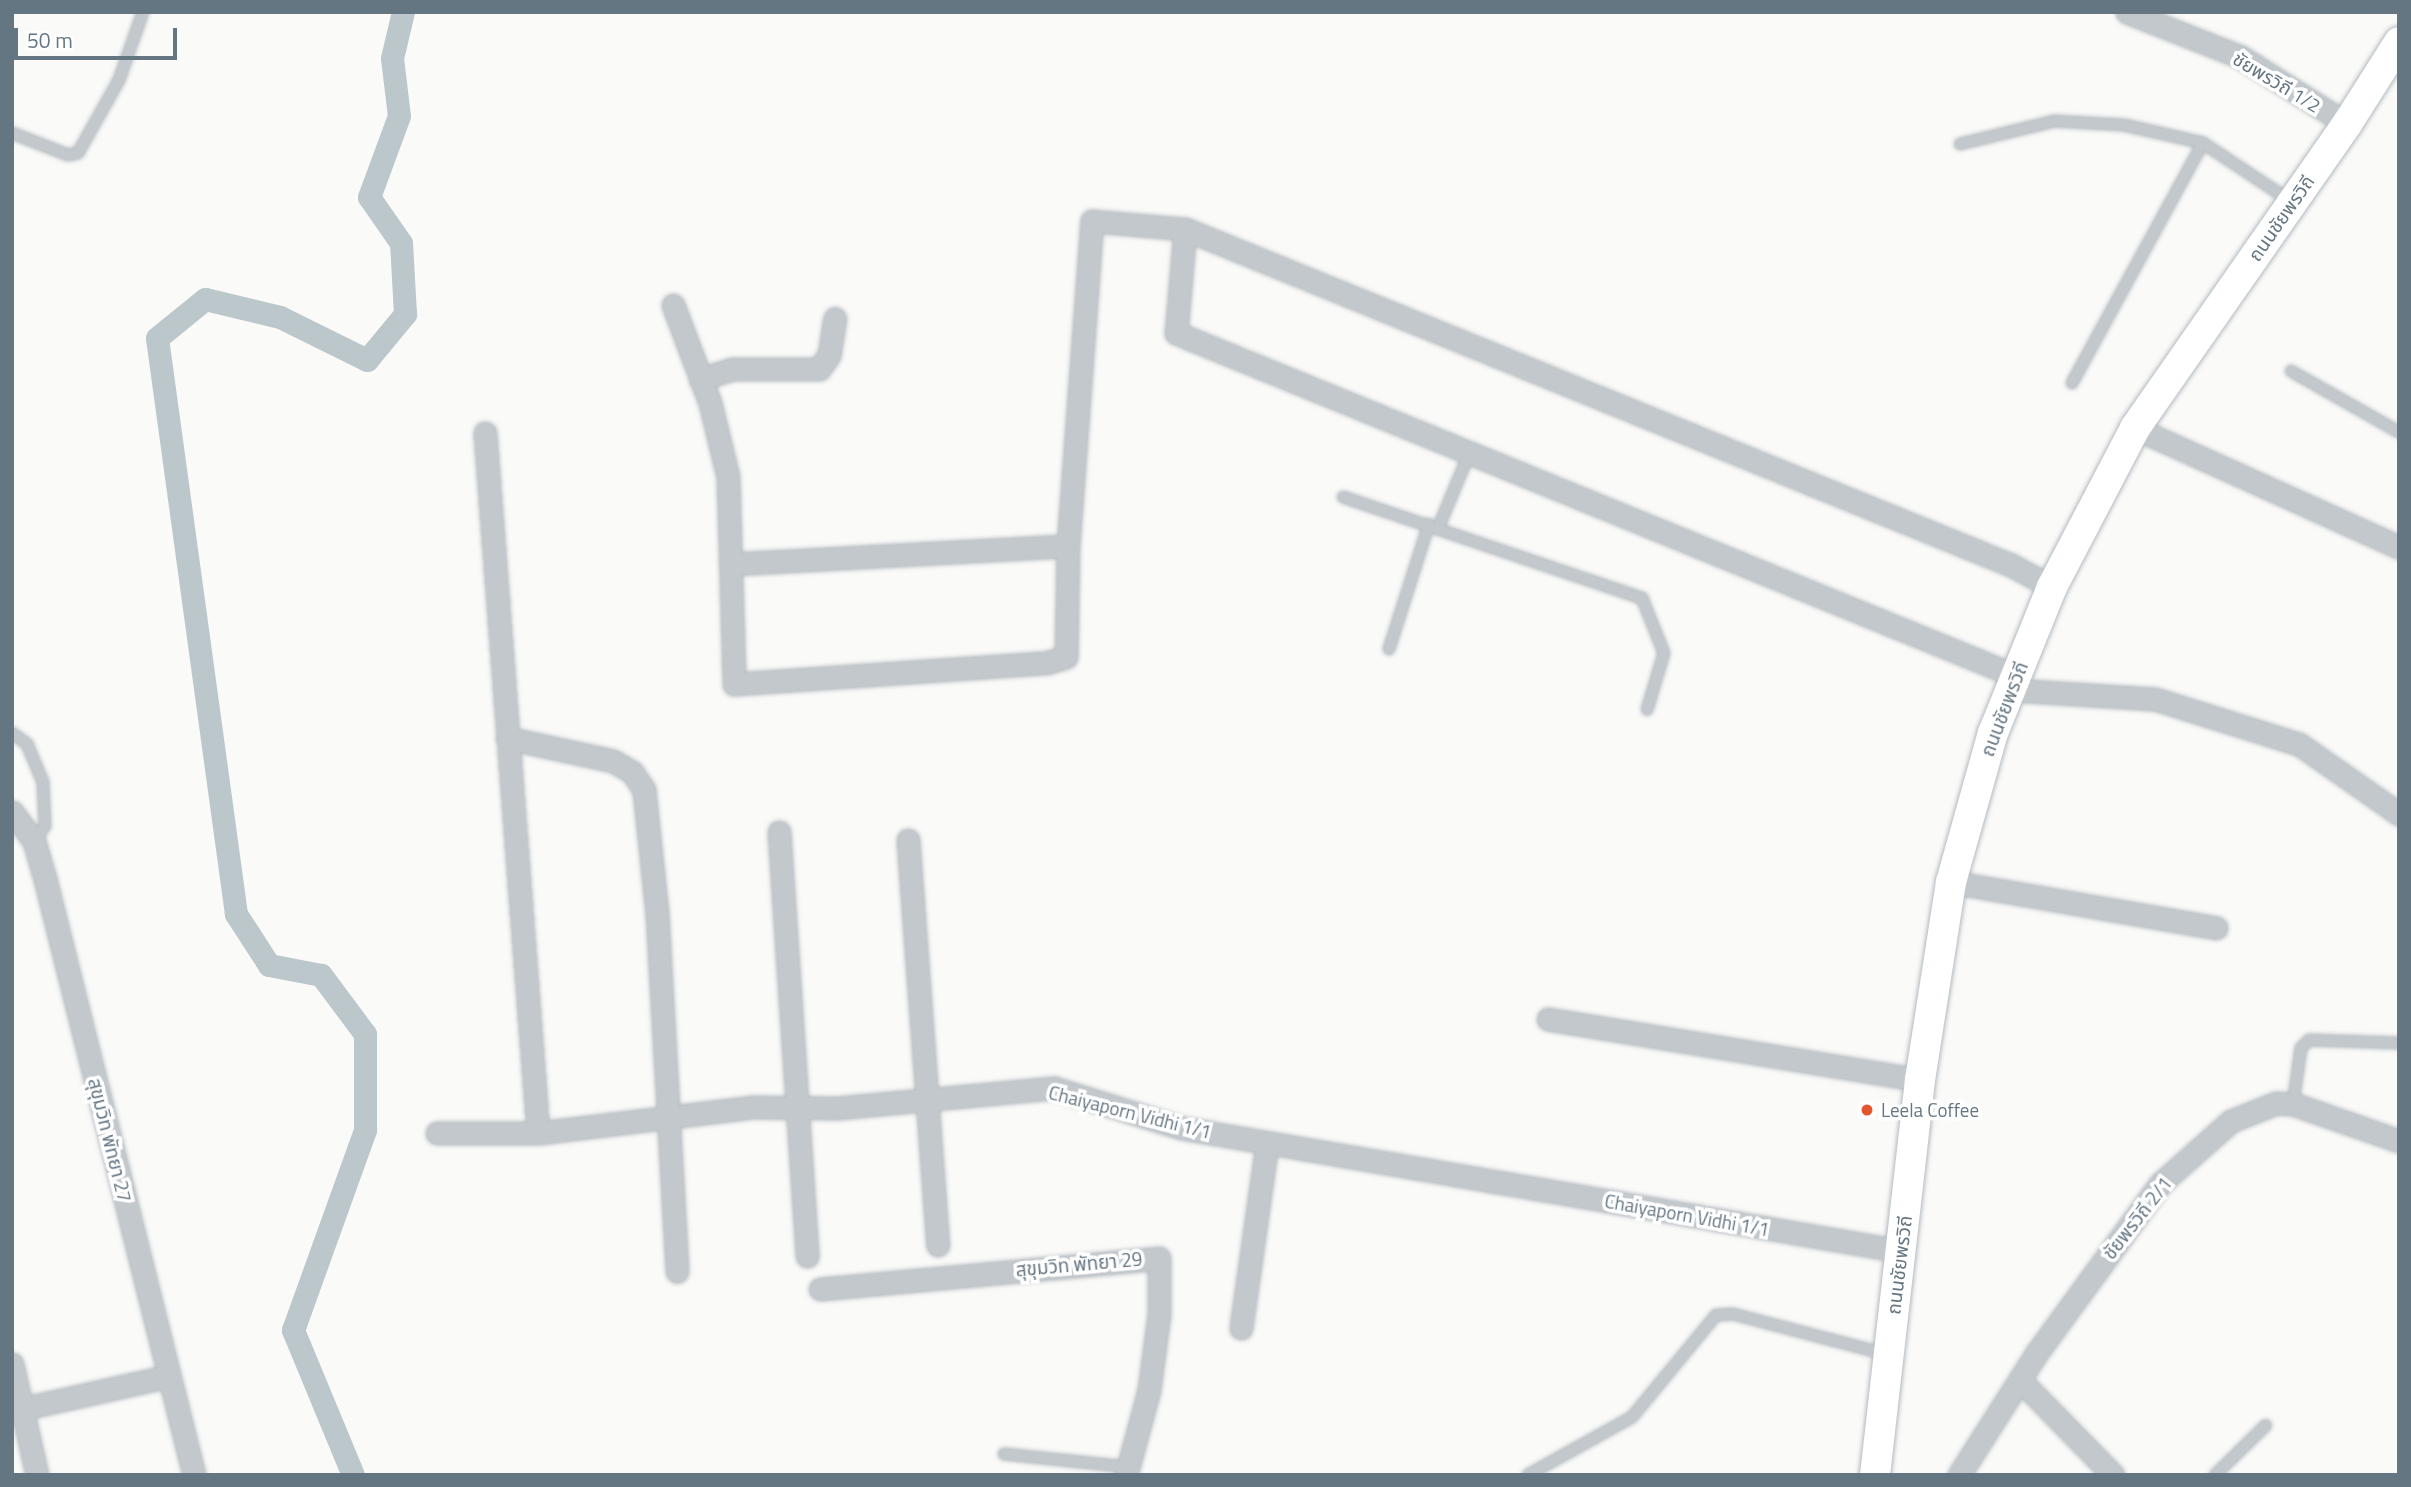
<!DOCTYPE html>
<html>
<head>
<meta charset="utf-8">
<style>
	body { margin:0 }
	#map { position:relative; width:2411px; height:1487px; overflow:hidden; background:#fafaf8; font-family:"Titillium Web","Noto Sans Thai",sans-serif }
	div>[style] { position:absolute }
	.canal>* { height:23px; margin:-11.5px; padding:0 11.5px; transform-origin:11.5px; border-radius:11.5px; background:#bbc7cb }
	.roads { filter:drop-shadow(0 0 2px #b3babf) drop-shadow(0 0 2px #b3babf) }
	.lane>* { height:10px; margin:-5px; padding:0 5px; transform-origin:5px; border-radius:5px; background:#c3c8cc }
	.street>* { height:21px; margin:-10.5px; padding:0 10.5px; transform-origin:10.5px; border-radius:10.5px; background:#c3c8cc }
	.secondary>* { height:30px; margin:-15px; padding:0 15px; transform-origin:15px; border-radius:15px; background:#fff }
	.dots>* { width:19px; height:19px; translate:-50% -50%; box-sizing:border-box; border:4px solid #fff; border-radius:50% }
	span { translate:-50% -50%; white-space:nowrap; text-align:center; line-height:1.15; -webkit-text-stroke:7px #fff; paint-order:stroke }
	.street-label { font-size:19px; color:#657683 }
	.poi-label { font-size:19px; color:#657683 }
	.left { translate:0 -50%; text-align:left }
	.frame { position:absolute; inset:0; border:14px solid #657683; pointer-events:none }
	.scale { position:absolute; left:14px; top:28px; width:163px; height:32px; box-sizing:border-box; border:4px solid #657683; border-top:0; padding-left:9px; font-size:21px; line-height:24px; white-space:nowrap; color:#657683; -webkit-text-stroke:5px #fff; paint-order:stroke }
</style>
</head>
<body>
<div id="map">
	<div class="canal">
		<div style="left:353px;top:1475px;width:157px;rotate:-112.5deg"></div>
		<div style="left:293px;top:1330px;width:213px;rotate:-70.2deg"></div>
		<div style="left:365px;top:1130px;width:96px;rotate:-90deg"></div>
		<div style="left:365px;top:1034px;width:74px;rotate:-126.7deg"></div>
		<div style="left:321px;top:975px;width:53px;rotate:-169.1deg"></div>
		<div style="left:269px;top:965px;width:61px;rotate:-122.9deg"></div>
		<div style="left:236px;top:914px;width:581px;rotate:-97.81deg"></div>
		<div style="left:157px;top:338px;width:62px;rotate:-39.1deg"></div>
		<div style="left:205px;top:299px;width:77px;rotate:13.5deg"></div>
		<div style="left:280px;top:317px;width:97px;rotate:26.3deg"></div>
		<div style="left:367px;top:360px;width:60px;rotate:-50.4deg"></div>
		<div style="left:405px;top:314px;width:71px;rotate:-93.2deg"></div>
		<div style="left:401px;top:243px;width:56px;rotate:-124.8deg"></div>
		<div style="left:369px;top:197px;width:86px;rotate:-69.7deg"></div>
		<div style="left:399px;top:116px;width:58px;rotate:-96.9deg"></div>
		<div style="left:392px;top:58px;width:47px;rotate:-76.6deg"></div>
	</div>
	<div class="roads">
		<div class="lane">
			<div style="left:12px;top:133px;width:60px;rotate:21.4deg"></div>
			<div style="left:68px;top:155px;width:10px;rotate:-11deg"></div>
			<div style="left:78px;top:153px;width:84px;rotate:-60.7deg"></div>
			<div style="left:119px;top:80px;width:72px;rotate:-70.6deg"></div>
			<div style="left:1960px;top:144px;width:97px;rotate:-13.7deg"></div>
			<div style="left:2054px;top:121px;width:70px;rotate:3.3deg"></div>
			<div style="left:2124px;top:125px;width:81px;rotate:12.8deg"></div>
			<div style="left:2203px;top:143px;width:107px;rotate:33.5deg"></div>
			<div style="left:2291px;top:371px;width:124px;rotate:29.5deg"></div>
			<div style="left:2072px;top:383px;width:273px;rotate:-61.4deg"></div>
			<div style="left:1343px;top:497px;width:316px;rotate:18.7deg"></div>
			<div style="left:1642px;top:598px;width:59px;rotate:68.2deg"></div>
			<div style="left:1664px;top:653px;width:59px;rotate:106.6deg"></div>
			<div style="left:1439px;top:526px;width:78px;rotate:-67.4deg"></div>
			<div style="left:1389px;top:649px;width:131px;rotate:-72.3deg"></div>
			<div style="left:12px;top:733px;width:19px;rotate:36deg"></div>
			<div style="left:27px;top:744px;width:41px;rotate:67.2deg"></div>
			<div style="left:43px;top:782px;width:44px;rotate:87.4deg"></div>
			<div style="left:45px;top:826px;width:19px;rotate:126deg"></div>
			<div style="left:2293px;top:1104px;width:57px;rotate:-81.9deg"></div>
			<div style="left:2301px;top:1048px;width:11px;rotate:-45deg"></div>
			<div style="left:2309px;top:1040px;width:90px;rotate:1.9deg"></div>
			<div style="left:1004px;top:1454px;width:125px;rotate:6deg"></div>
			<div style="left:1528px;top:1475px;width:119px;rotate:-29.1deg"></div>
			<div style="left:1632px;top:1417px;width:132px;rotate:-50.5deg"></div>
			<div style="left:1716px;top:1315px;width:17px;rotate:-3deg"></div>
			<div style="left:1733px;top:1314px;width:158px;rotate:14.7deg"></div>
			<div style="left:2215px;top:1475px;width:71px;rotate:-44.4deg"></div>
		</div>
		<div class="street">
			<div style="left:2127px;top:12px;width:123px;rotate:21.5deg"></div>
			<div style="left:2241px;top:57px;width:125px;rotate:32.3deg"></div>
			<div style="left:1185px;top:229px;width:104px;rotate:94.9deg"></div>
			<div style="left:1176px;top:333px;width:907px;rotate:22.21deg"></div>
			<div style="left:673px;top:305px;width:105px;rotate:69.3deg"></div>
			<div style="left:710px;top:403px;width:76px;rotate:76.3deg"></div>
			<div style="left:728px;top:477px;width:207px;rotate:88.3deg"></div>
			<div style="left:734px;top:684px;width:313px;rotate:-3.9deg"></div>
			<div style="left:1046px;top:663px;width:21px;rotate:-17deg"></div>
			<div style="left:1066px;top:657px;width:111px;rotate:-89deg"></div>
			<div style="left:1068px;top:546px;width:326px;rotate:-85.8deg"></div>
			<div style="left:1092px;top:221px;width:93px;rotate:4.9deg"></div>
			<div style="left:1185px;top:229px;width:892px;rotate:22.14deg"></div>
			<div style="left:2011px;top:565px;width:47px;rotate:28.2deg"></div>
			<div style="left:700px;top:379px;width:34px;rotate:-17deg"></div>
			<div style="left:732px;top:369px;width:87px"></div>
			<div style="left:819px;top:369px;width:17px;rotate:-54deg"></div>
			<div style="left:829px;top:355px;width:37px;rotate:-81deg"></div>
			<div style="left:2135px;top:428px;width:290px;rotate:24.3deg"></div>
			<div style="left:485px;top:433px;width:702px;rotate:85.67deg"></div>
			<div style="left:732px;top:564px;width:336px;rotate:-3.1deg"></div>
			<div style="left:2011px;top:690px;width:144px;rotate:3.6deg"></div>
			<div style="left:2155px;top:699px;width:151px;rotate:17.4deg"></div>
			<div style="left:2299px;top:744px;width:122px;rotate:35deg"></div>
			<div style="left:507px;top:738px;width:108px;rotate:12.2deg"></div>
			<div style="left:613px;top:761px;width:22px;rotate:30deg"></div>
			<div style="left:632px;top:772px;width:22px;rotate:56deg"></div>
			<div style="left:644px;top:790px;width:124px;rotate:84deg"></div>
			<div style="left:657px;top:913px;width:359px;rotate:86.8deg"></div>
			<div style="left:12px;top:812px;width:36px;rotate:53deg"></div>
			<div style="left:34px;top:841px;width:35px;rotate:74deg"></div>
			<div style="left:44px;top:875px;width:618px;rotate:75.96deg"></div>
			<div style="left:779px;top:832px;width:425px;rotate:86.2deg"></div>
			<div style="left:908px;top:840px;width:406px;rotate:85.8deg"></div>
			<div style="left:1951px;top:882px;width:269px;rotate:9.8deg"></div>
			<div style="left:1548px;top:1019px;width:377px;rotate:9.3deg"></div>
			<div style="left:437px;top:1133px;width:101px"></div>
			<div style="left:538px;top:1133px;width:216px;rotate:-6.9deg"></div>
			<div style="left:752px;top:1107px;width:85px;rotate:0.7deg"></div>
			<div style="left:837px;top:1108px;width:218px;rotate:-5.3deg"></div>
			<div style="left:1054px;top:1088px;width:134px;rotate:17.4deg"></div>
			<div style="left:1182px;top:1128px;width:729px;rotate:9.71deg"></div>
			<div style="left:820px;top:1289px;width:340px;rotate:-5.2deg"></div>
			<div style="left:1159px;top:1258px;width:56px;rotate:90deg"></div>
			<div style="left:1159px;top:1314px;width:77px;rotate:97.5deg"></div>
			<div style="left:1149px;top:1390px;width:88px;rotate:105.1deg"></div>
			<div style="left:1241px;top:1328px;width:187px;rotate:-82deg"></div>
			<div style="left:12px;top:1364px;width:114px;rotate:77.3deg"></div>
			<div style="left:2020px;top:1380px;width:133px;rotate:45.6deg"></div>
			<div style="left:12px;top:1411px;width:161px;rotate:-12.6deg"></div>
			<div style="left:1959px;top:1475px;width:143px;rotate:-57.5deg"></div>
			<div style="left:2036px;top:1354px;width:210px;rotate:-53.9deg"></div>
			<div style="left:2160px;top:1184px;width:95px;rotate:-41.6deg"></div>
			<div style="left:2231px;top:1121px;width:48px;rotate:-21.8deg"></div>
			<div style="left:2276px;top:1103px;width:17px;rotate:3deg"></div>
			<div style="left:2293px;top:1104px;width:112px;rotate:19.2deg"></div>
		</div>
		<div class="secondary">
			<div style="left:1875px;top:1475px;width:398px;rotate:-83.5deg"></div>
			<div style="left:1920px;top:1080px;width:200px;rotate:-81.1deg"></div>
			<div style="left:1951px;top:882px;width:155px;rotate:-74.3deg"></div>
			<div style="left:1993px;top:733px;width:157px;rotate:-68deg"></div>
			<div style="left:2052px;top:587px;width:179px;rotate:-62.4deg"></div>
			<div style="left:2135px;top:428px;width:371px;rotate:-55.1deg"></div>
			<div style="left:2347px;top:124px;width:97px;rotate:-57.6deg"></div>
		</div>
	</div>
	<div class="dots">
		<div style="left:1867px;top:1110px;background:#e4572e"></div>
	</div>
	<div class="street-label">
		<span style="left:2277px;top:82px;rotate:31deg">ชัยพรวิถี 1/2</span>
		<span style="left:2281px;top:218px;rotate:-55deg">ถนนชัยพรวิถี</span>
		<span style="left:2004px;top:709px;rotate:-69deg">ถนนชัยพรวิถี</span>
		<span style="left:1130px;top:1112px;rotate:14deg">Chaiyaporn Vidhi 1/1</span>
		<span style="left:110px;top:1140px;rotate:76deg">สุขุมวิท พัทยา 27</span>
		<span style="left:1687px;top:1215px;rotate:10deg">Chaiyaporn Vidhi 1/1</span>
		<span style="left:2137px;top:1218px;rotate:-52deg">ชัยพรวิถี 2/1</span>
		<span style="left:1079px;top:1264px;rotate:-5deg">สุขุมวิท พัทยา 29</span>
		<span style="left:1899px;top:1265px;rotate:-83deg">ถนนชัยพรวิถี</span>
	</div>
	<div class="poi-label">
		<span class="left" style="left:1881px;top:1110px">Leela Coffee</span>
	</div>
	<div class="frame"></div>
	<div class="scale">50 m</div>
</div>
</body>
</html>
